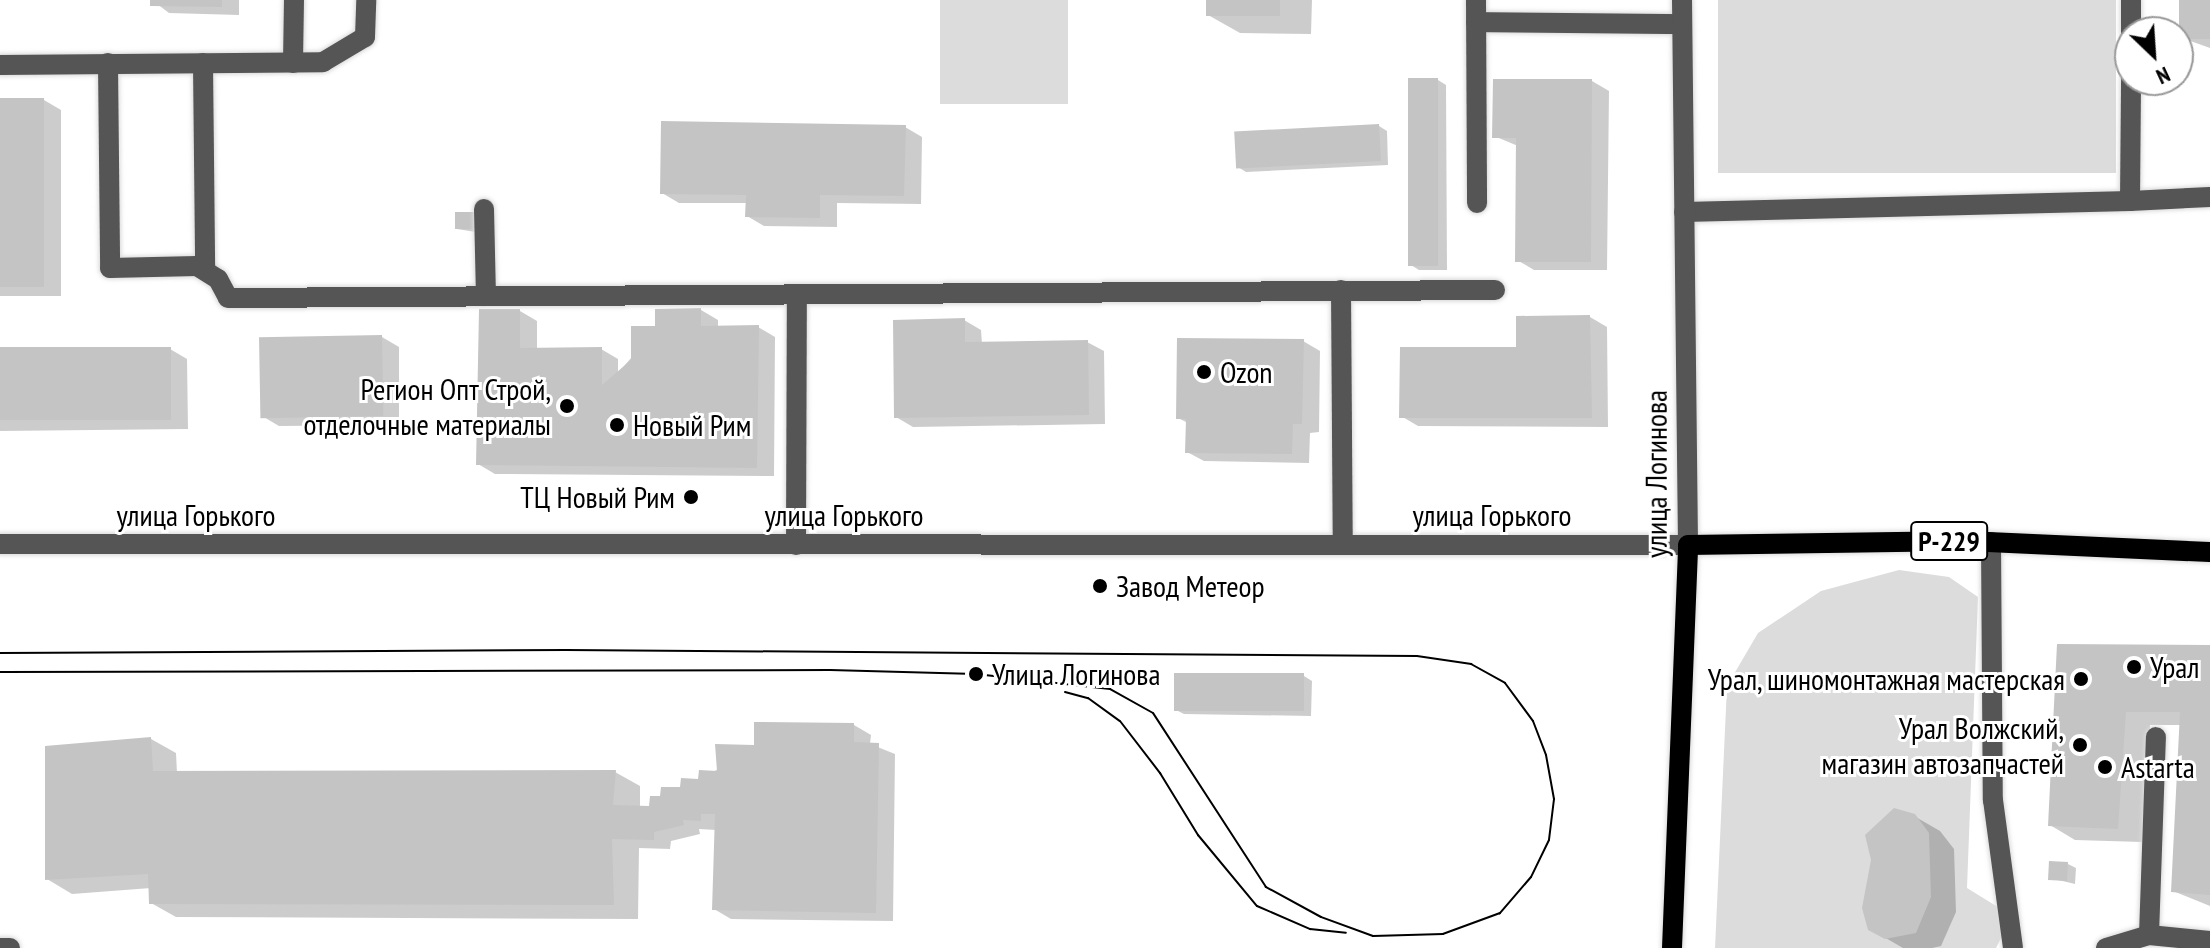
<!DOCTYPE html>
<html>
<head>
<meta charset="utf-8">
<style>
	body { margin:0 }
	#map { position:relative; width:2210px; height:948px; overflow:hidden; background:#fff; font-family:"PT Sans Narrow",sans-serif }
	div>[style] { position:absolute }
	.green>* { inset:0; background:#dcdcdc; transform-origin:0 0 }
	.shadow>* { inset:0; background:#0003 }
	.building>* { inset:0; background:#c4c4c4; transform-origin:0 0 }
	.roads { filter:drop-shadow(0 0 2px #dbdbdb) drop-shadow(0 0 2px #dbdbdb) }
	.minor>* { height:20px; margin:-10px; padding:0 10px; transform-origin:10px; border-radius:10px; background:#555 }
	.major>* { height:20px; margin:-10px; padding:0 10px; transform-origin:10px; border-radius:10px; background:#000 }
	.tram>* { height:2px; margin:-1px; padding:0 1px; transform-origin:1px; border-radius:1px; background:#000 }
	.dots>* { width:22px; height:22px; translate:-50% -50%; box-sizing:border-box; border:4px solid #fff; border-radius:50% }
	span { translate:-50% -50%; white-space:nowrap; text-align:center; line-height:1.15; -webkit-text-stroke:6px #fff; paint-order:stroke }
	.shield-label span { padding:2px 6px; background:#fff; border:2px solid; border-radius:6px; -webkit-text-stroke-width:0 }
	.shield-label { font-size:28px; color:#000; font-weight:700 }
	.poi-label { font-size:30px; color:#000 }
	.left { translate:0 -50%; text-align:left }
	.right { translate:-100% -50%; text-align:right }
	.street-label { font-size:30px; color:#000 }
	.north { position:absolute; left:2114px; top:16px; width:80px; height:80px; box-sizing:border-box; background:#fff; border:2px solid #999; border-radius:50%; rotate:155deg; font-size:22px; font-weight:700; line-height:32px; text-align:center; color:#000 }
	.north::after { content:''; display:block; margin:auto; width:28px; height:36px; background:#000; clip-path:polygon(50% 0,100% 100%,50% 72%,0 100%) }
</style>
</head>
<body>
<div id="map">
	<div class="green">
		<div style="left:940px;top:0;width:128px;height:104px"></div>
		<div style="left:1718px;top:0;width:398px;height:173px"></div>
		<div style="clip-path:polygon(1899px 570px,1949px 577px,1978px 597px,1967px 888px,2001px 909px,2004px 932px,1996px 948px,1715px 948px,1727px 686px,1758px 633px,1821px 591px)"></div>
	</div>
	<div class="shadow">
		<div style="clip-path:polygon(152px 0,239px 0,239px 15px,169px 13px)"></div>
		<div style="clip-path:polygon(1208px 0,1312px 0,1311px 34px,1240px 33px,1208px 15px)"></div>
		<div style="clip-path:polygon(2181px 0,2210px 0,2210px 48px,2182px 38px)"></div>
		<div style="clip-path:polygon(1438px 80px,1446px 85px,1447px 270px,1419px 270px,1411px 265px)"></div>
		<div style="clip-path:polygon(1592px 81px,1609px 91px,1607px 270px,1534px 270px,1517px 260px,1518px 146px,1494px 136px)"></div>
		<div style="clip-path:polygon(44px 100px,61px 110px,61px 296px,0 296px,0 101px)"></div>
		<div style="clip-path:polygon(1379px 126px,1387px 131px,1388px 165px,1246px 172px,1238px 167px)"></div>
		<div style="clip-path:polygon(905px 127px,922px 137px,921px 204px,837px 203px,837px 227px,764px 226px,747px 216px,748px 203px,679px 203px,662px 193px)"></div>
		<div style="clip-path:polygon(473px 214px,481px 219px,482px 233px,457px 229px)"></div>
		<div style="clip-path:polygon(701px 310px,718px 320px,718px 328px,758px 327px,775px 337px,774px 476px,495px 474px,478px 464px,520px 311px,537px 321px,537px 350px,601px 349px,618px 359px,618px 373px,657px 328px)"></div>
		<div style="clip-path:polygon(1590px 317px,1607px 327px,1608px 427px,1418px 426px,1401px 416px,1518px 349px)"></div>
		<div style="clip-path:polygon(964px 320px,981px 330px,982px 344px,1087px 342px,1104px 351px,1105px 424px,913px 427px,896px 417px)"></div>
		<div style="clip-path:polygon(382px 337px,399px 347px,399px 425px,279px 426px,262px 416px)"></div>
		<div style="clip-path:polygon(1303px 341px,1320px 351px,1319px 432px,1310px 433px,1309px 463px,1204px 461px,1187px 452px,1188px 423px,1178px 418px)"></div>
		<div style="clip-path:polygon(170px 349px,187px 359px,188px 429px,0 431px,0 352px)"></div>
		<div style="clip-path:polygon(2059px 646px,2210px 647px,2210px 906px,2173px 891px,2182px 725px,2150px 725px,2142px 842px,2075px 840px,2050px 825px)"></div>
		<div style="clip-path:polygon(1304px 676px,1312px 681px,1311px 716px,1184px 714px,1176px 710px)"></div>
		<div style="clip-path:polygon(854px 725px,871px 735px,870px 744px,895px 754px,893px 921px,731px 919px,714px 909px,716px 830px,699px 829px,700px 834px,671px 841px,670px 849px,639px 848px,638px 919px,176px 917px,151px 903px,151px 888px,72px 894px,47px 879px,151px 739px,176px 753px,177px 773px,615px 772px,640px 786px,640px 808px,651px 808px,756px 747px)"></div>
		<div style="clip-path:polygon(1914px 816px,1940px 831px,1954px 849px,1956px 912px,1941px 946px,1932px 948px,1903px 948px,1870px 929px)"></div>
		<div style="clip-path:polygon(2068px 864px,2076px 868px,2075px 884px,2050px 878px)"></div>
	</div>
	<div class="building">
		<div style="clip-path:polygon(150px 0,222px 0,222px 7px,150px 6px)"></div>
		<div style="left:1206px;top:0;width:74px;height:16px"></div>
		<div style="left:2179px;top:0;width:31px;height:39px"></div>
		<div style="left:1408px;top:78px;width:30px;height:188px"></div>
		<div style="clip-path:polygon(1493px 79px,1592px 79px,1591px 262px,1515px 262px,1516px 138px,1492px 138px)"></div>
		<div style="left:44px;top:98px;width:189px;height:44px;rotate:90deg"></div>
		<div style="clip-path:polygon(661px 121px,906px 125px,904px 196px,820px 195px,820px 218px,745px 217px,746px 195px,660px 194px)"></div>
		<div style="left:1379px;top:124px;width:37px;height:145px;rotate:87deg"></div>
		<div style="left:474px;top:212px;width:17px;height:19px;rotate:90deg"></div>
		<div style="clip-path:polygon(701px 308px,701px 326px,759px 325px,757px 468px,476px 465px,479px 309px,520px 309px,520px 348px,602px 347px,602px 385px,631px 360px,631px 326px,655px 326px,655px 309px)"></div>
		<div style="clip-path:polygon(1590px 315px,1592px 418px,1399px 418px,1400px 347px,1516px 347px,1516px 316px)"></div>
		<div style="clip-path:polygon(965px 318px,965px 342px,1088px 340px,1089px 415px,894px 418px,893px 320px)"></div>
		<div style="left:382px;top:335px;width:81px;height:123px;rotate:89deg"></div>
		<div style="clip-path:polygon(1177px 338px,1304px 339px,1302px 424px,1293px 424px,1292px 454px,1185px 453px,1186px 419px,1176px 419px)"></div>
		<div style="left:171px;top:347px;width:73px;height:171px;rotate:90deg"></div>
		<div style="clip-path:polygon(2057px 644px,2210px 645px,2210px 895px,2171px 892px,2180px 712px,2126px 712px,2118px 829px,2048px 826px)"></div>
		<div style="left:1174px;top:673px;width:130px;height:38px"></div>
		<div style="clip-path:polygon(754px 722px,854px 723px,854px 742px,879px 743px,876px 913px,712px 910px,715px 814px,701px 814px,701px 821px,683px 820px,684px 825px,654px 832px,654px 840px,612px 839px,614px 905px,149px 904px,148px 874px,45px 880px,45px 746px,151px 737px,153px 771px,616px 770px,613px 805px,649px 806px,650px 796px,660px 796px,661px 787px,680px 787px,681px 778px,698px 779px,699px 770px,717px 771px,715px 744px,754px 745px)"></div>
		<div style="clip-path:polygon(1894px 808px,1915px 814px,1929px 833px,1931px 897px,1916px 933px,1885px 939px,1868px 930px,1862px 908px,1871px 860px,1865px 835px)"></div>
		<div style="left:2049px;top:861px;width:19px;height:19px;rotate:3deg"></div>
	</div>
	<div class="roads">
		<div class="minor">
			<div style="left:1476px;top:0;width:203px;rotate:89.7deg"></div>
			<div style="left:1476px;top:22px;width:206px;rotate:0.6deg"></div>
			<div style="left:2131px;top:32px;width:32px;rotate:-90deg"></div>
			<div style="left:108px;top:63px;width:205px;rotate:89.4deg"></div>
			<div style="left:110px;top:268px;width:87px;rotate:-1.3deg"></div>
			<div style="left:197px;top:266px;width:25px;rotate:32deg"></div>
			<div style="left:218px;top:279px;width:21px;rotate:62deg"></div>
			<div style="left:228px;top:298px;width:1267px;rotate:-0.36deg"></div>
			<div style="left:203px;top:63px;width:206px;rotate:89.4deg"></div>
			<div style="left:293px;top:63px;width:63px;rotate:-89.1deg"></div>
			<div style="left:0;top:65px;width:323px;rotate:-0.5deg"></div>
			<div style="left:323px;top:62px;width:49px;rotate:-30.8deg"></div>
			<div style="left:365px;top:37px;width:37px;rotate:-88deg"></div>
			<div style="left:2130px;top:201px;width:80px;rotate:-2.9deg"></div>
			<div style="left:484px;top:209px;width:87px;rotate:88.7deg"></div>
			<div style="left:1684px;top:212px;width:446px;rotate:-1.4deg"></div>
			<div style="left:2130px;top:201px;width:121px;rotate:-89.5deg"></div>
			<div style="left:1341px;top:290px;width:255px;rotate:89.6deg"></div>
			<div style="left:1991px;top:542px;width:258px;rotate:89.6deg"></div>
			<div style="left:1993px;top:800px;width:149px;rotate:82.3deg"></div>
			<div style="left:0;top:544px;width:1688px;rotate:0.03deg"></div>
			<div style="left:1688px;top:545px;width:545px;rotate:-90.63deg"></div>
			<div style="left:796px;top:545px;width:251px;rotate:-89.8deg"></div>
			<div style="left:2149px;top:935px;width:198px;rotate:-88deg"></div>
			<div style="left:0;top:948px;width:10px"></div>
			<div style="left:2106px;top:948px;width:45px;rotate:-16.8deg"></div>
			<div style="left:2149px;top:935px;width:61px;rotate:5.6deg"></div>
		</div>
		<div class="major">
			<div style="left:1672px;top:948px;width:403px;rotate:-87.7deg"></div>
			<div style="left:1688px;top:545px;width:278px;rotate:-0.8deg"></div>
			<div style="left:1966px;top:541px;width:244px;rotate:2.6deg"></div>
		</div>
	</div>
	<div class="tram">
		<div style="left:0;top:653px;width:566px;rotate:-0.3deg"></div>
		<div style="left:566px;top:650px;width:851px;rotate:0.4deg"></div>
		<div style="left:1417px;top:656px;width:55px;rotate:8.4deg"></div>
		<div style="left:1471px;top:664px;width:39px;rotate:29deg"></div>
		<div style="left:1505px;top:683px;width:47px;rotate:53.6deg"></div>
		<div style="left:1533px;top:721px;width:36px;rotate:69deg"></div>
		<div style="left:1546px;top:755px;width:45px;rotate:79.7deg"></div>
		<div style="left:1554px;top:799px;width:41px;rotate:97deg"></div>
		<div style="left:1549px;top:840px;width:41px;rotate:115.9deg"></div>
		<div style="left:1531px;top:877px;width:48px;rotate:130.7deg"></div>
		<div style="left:1500px;top:913px;width:61px;rotate:159.8deg"></div>
		<div style="left:1443px;top:934px;width:70px;rotate:178.4deg"></div>
		<div style="left:1373px;top:936px;width:55px;rotate:-159.9deg"></div>
		<div style="left:1321px;top:917px;width:63px;rotate:-151.4deg"></div>
		<div style="left:1266px;top:887px;width:207px;rotate:-123deg"></div>
		<div style="left:1153px;top:713px;width:49px;rotate:-150.8deg"></div>
		<div style="left:1110px;top:689px;width:135px;rotate:-173.6deg"></div>
		<div style="left:976px;top:674px;width:146px;rotate:-178.4deg"></div>
		<div style="left:830px;top:670px;width:830px;rotate:179.86deg"></div>
		<div style="left:1065px;top:692px;width:24px;rotate:15deg"></div>
		<div style="left:1088px;top:698px;width:39px;rotate:36deg"></div>
		<div style="left:1120px;top:721px;width:66px;rotate:52.4deg"></div>
		<div style="left:1160px;top:773px;width:73px;rotate:58.5deg"></div>
		<div style="left:1198px;top:835px;width:92px;rotate:50.3deg"></div>
		<div style="left:1257px;top:906px;width:58px;rotate:23.5deg"></div>
		<div style="left:1310px;top:929px;width:36px;rotate:6deg"></div>
	</div>
	<div class="dots">
		<div style="left:1204px;top:372px;background:#000"></div>
		<div style="left:567px;top:406px;background:#000"></div>
		<div style="left:617px;top:425px;background:#000"></div>
		<div style="left:691px;top:497px;background:#000"></div>
		<div style="left:1100px;top:586px;background:#000"></div>
		<div style="left:2134px;top:667px;background:#000"></div>
		<div style="left:976px;top:674px;background:#000"></div>
		<div style="left:2081px;top:679px;background:#000"></div>
		<div style="left:2080px;top:745px;background:#000"></div>
		<div style="left:2105px;top:767px;background:#000"></div>
	</div>
	<div class="shield-label">
		<span style="left:1949px;top:541px">Р-229</span>
	</div>
	<div class="poi-label">
		<span class="left" style="left:1220px;top:372px">Ozon</span>
		<span class="right" style="left:551px;top:406px">Регион Опт Строй,<br>отделочные материалы</span>
		<span class="left" style="left:633px;top:425px">Новый Рим</span>
		<span class="right" style="left:675px;top:497px">ТЦ Новый Рим</span>
		<span class="left" style="left:1116px;top:586px">Завод Метеор</span>
		<span class="left" style="left:2150px;top:667px">Урал</span>
		<span class="left" style="left:992px;top:674px">Улица Логинова</span>
		<span class="right" style="left:2065px;top:679px">Урал, шиномонтажная мастерская</span>
		<span class="right" style="left:2064px;top:745px">Урал Волжский,<br>магазин автозапчастей</span>
		<span class="left" style="left:2121px;top:767px">Astarta</span>
	</div>
	<div class="street-label">
		<span style="left:1656px;top:474px;rotate:-90deg">улица Логинова</span>
		<span style="left:196px;top:515px">улица Горького</span>
		<span style="left:844px;top:515px">улица Горького</span>
		<span style="left:1492px;top:515px">улица Горького</span>
	</div>
	<div class="north">N</div>
</div>
</body>
</html>
